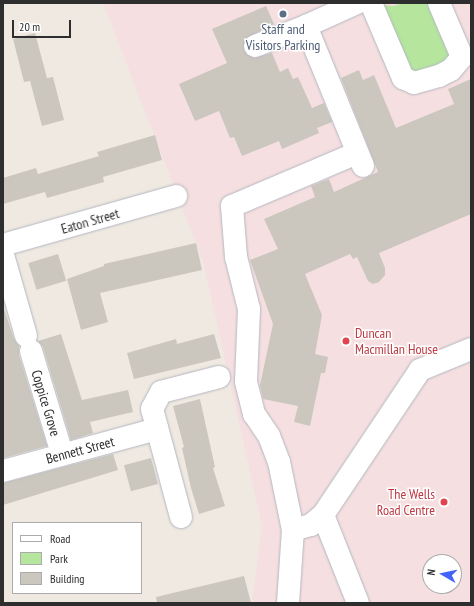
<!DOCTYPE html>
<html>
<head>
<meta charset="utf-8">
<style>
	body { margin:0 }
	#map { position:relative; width:474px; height:606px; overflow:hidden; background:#efe9e1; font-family:"PT Sans Narrow",sans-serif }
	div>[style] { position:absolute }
	.medical>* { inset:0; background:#f5dfe0 }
	.green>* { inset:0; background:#b6e59e }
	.building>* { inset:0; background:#cbc7bf; transform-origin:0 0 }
	.roads { filter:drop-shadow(0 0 1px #b4b7c1) drop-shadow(0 0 1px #b4b7c1) }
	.minor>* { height:22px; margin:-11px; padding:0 11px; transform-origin:11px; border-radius:11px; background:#fff }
	.dots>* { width:11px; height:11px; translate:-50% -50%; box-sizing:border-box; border:2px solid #fff; border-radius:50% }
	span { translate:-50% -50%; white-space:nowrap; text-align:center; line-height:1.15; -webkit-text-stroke:3px #fff; paint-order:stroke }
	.service-label { font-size:14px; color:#4e5e75 }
	.street-label { font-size:14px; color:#2e2e2e }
	.health-label { font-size:14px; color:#be3a42 }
	.left { translate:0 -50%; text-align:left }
	.right { translate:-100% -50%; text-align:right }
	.frame { position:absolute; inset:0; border:4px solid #2e2e2e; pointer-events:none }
	.legend { position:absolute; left:12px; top:522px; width:130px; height:72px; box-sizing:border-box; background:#fff; border:1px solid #ababab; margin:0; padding:5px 7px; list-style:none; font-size:12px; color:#2e2e2e }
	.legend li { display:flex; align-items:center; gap:8px; height:20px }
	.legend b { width:20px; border:1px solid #ababab }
	.north { position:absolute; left:422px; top:554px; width:40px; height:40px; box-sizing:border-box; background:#fff; border:1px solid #ababab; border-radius:50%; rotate:279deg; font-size:11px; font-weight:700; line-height:16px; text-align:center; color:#2e2e2e }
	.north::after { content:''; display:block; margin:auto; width:14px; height:18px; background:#4264fb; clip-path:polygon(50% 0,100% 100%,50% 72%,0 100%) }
	.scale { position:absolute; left:12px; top:20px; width:59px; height:18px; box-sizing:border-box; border:2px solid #2e2e2e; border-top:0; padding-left:5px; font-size:12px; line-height:14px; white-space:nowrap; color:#2e2e2e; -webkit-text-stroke:3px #fff; paint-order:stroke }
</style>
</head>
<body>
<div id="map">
	<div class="medical">
		<div style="clip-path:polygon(evenodd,103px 3px,471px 3px,471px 603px,252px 603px,262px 526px,203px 261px,103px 3px,430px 562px,454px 562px,454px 586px,430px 586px,430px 562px)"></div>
	</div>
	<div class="green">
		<div style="clip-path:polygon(404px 3px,435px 3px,454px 49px,449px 61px,423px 74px,412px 71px,382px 5px,393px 6px)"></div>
	</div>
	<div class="building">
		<div style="clip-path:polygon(266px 6px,274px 24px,246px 38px,244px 51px,254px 58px,272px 53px,280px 72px,288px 68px,293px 79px,298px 77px,312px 108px,324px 103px,332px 122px,317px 128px,319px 133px,282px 149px,279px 141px,242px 156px,234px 137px,230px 138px,219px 111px,195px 121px,179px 84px,227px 63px,212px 29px)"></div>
		<div style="clip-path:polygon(35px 33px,47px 78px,53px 77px,64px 120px,42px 126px,30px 81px,24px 82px,13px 39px)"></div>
		<div style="clip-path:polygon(359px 70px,363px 80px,374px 75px,396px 128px,454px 104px,448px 89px,471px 79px,471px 214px,379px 253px,385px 268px,385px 275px,379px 282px,373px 284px,368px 281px,357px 257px,353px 259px,350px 254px,305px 274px,322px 315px,315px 354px,328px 357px,325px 373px,321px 373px,310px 426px,294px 422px,298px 406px,263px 399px,260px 385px,273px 324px,250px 260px,278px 249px,264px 219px,315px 197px,311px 186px,329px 179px,334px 192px,378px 172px,341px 78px)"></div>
		<div style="clip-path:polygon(155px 135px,162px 160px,103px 177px,104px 182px,47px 198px,45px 192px,3px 204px,3px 178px,36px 168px,38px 174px,99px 156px,97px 152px)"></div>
		<div style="clip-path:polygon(196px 243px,202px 270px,100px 293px,108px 322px,81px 330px,67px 279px,104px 266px,104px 264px)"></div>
		<div style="left:58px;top:254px;width:28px;height:31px;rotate:73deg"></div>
		<div style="clip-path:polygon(3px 306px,14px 339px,19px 346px,19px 355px,47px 446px,3px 458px)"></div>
		<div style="clip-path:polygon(61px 334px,82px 400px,128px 390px,133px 412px,90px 422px,93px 433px,71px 440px,43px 347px,38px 341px)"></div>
		<div style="clip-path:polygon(214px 334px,221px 358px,134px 379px,127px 353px,176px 339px,177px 344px)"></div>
		<div style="clip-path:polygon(200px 399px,215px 467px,213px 468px,225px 506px,199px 514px,191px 488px,182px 448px,184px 447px,173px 406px)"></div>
		<div style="clip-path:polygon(113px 454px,118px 470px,3px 505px,3px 483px)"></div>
		<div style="left:151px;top:458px;width:27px;height:28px;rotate:75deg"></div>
		<div style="clip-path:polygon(244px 576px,251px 603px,157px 603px,156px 597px)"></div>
	</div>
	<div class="roads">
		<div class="minor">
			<div style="left:357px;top:3px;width:56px;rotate:155.7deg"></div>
			<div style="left:306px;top:26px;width:151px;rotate:67.8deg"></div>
			<div style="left:371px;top:3px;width:82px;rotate:66.9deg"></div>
			<div style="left:403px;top:78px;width:12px;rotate:24deg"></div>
			<div style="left:414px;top:83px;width:26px;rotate:-16deg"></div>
			<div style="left:439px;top:76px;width:13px;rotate:-27deg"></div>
			<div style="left:451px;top:70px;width:17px;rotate:-50deg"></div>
			<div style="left:462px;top:57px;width:59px;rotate:-113.1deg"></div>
			<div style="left:255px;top:46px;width:55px;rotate:-21.4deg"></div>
			<div style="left:3px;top:245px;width:180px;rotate:-15.8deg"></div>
			<div style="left:3px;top:255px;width:84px;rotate:74.1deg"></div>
			<div style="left:31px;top:351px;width:108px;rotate:73.2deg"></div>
			<div style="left:3px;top:471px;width:160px;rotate:-15.3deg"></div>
			<div style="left:323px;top:515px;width:95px;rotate:68.3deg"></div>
			<div style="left:181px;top:517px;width:112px;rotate:-105deg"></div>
			<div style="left:152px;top:409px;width:19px;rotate:-62deg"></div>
			<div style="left:161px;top:392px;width:60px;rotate:-14.5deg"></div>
			<div style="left:293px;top:530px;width:19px;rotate:-16deg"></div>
			<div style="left:311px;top:525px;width:16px;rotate:-40deg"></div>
			<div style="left:323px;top:515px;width:174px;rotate:-56.2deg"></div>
			<div style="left:420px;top:370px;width:55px;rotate:-22.4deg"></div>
			<div style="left:288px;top:603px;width:73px;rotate:-86.1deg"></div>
			<div style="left:293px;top:530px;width:69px;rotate:-101.6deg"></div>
			<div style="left:279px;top:462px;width:28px;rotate:-111deg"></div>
			<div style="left:269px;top:436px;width:27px;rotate:-124deg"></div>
			<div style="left:254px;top:414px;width:34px;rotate:-104deg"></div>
			<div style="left:246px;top:381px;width:72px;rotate:-87.6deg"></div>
			<div style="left:249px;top:309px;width:54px;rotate:-104deg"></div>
			<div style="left:236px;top:257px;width:51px;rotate:-94.5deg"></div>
			<div style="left:232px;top:206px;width:136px;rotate:-23deg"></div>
		</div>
	</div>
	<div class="dots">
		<div style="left:283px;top:14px;background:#5c6f8a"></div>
		<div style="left:346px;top:341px;background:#e0444e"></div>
		<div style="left:444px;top:502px;background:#e0444e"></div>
	</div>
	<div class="service-label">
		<span style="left:283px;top:37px">Staff and<br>Visitors Parking</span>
	</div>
	<div class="street-label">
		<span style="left:90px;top:221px;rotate:-16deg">Eaton Street</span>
		<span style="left:46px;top:403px;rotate:73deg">Coppice Grove</span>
		<span style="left:80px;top:450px;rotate:-15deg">Bennett Street</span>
	</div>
	<div class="health-label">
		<span class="left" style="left:355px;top:341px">Duncan<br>Macmillan House</span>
		<span class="right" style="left:435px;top:502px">The Wells<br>Road Centre</span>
	</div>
	<div class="frame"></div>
	<ul class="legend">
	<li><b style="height:5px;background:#fff"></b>Road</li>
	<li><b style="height:11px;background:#b6e59e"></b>Park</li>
	<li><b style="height:11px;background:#cbc7bf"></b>Building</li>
	</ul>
	<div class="north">N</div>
	<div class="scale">20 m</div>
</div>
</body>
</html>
